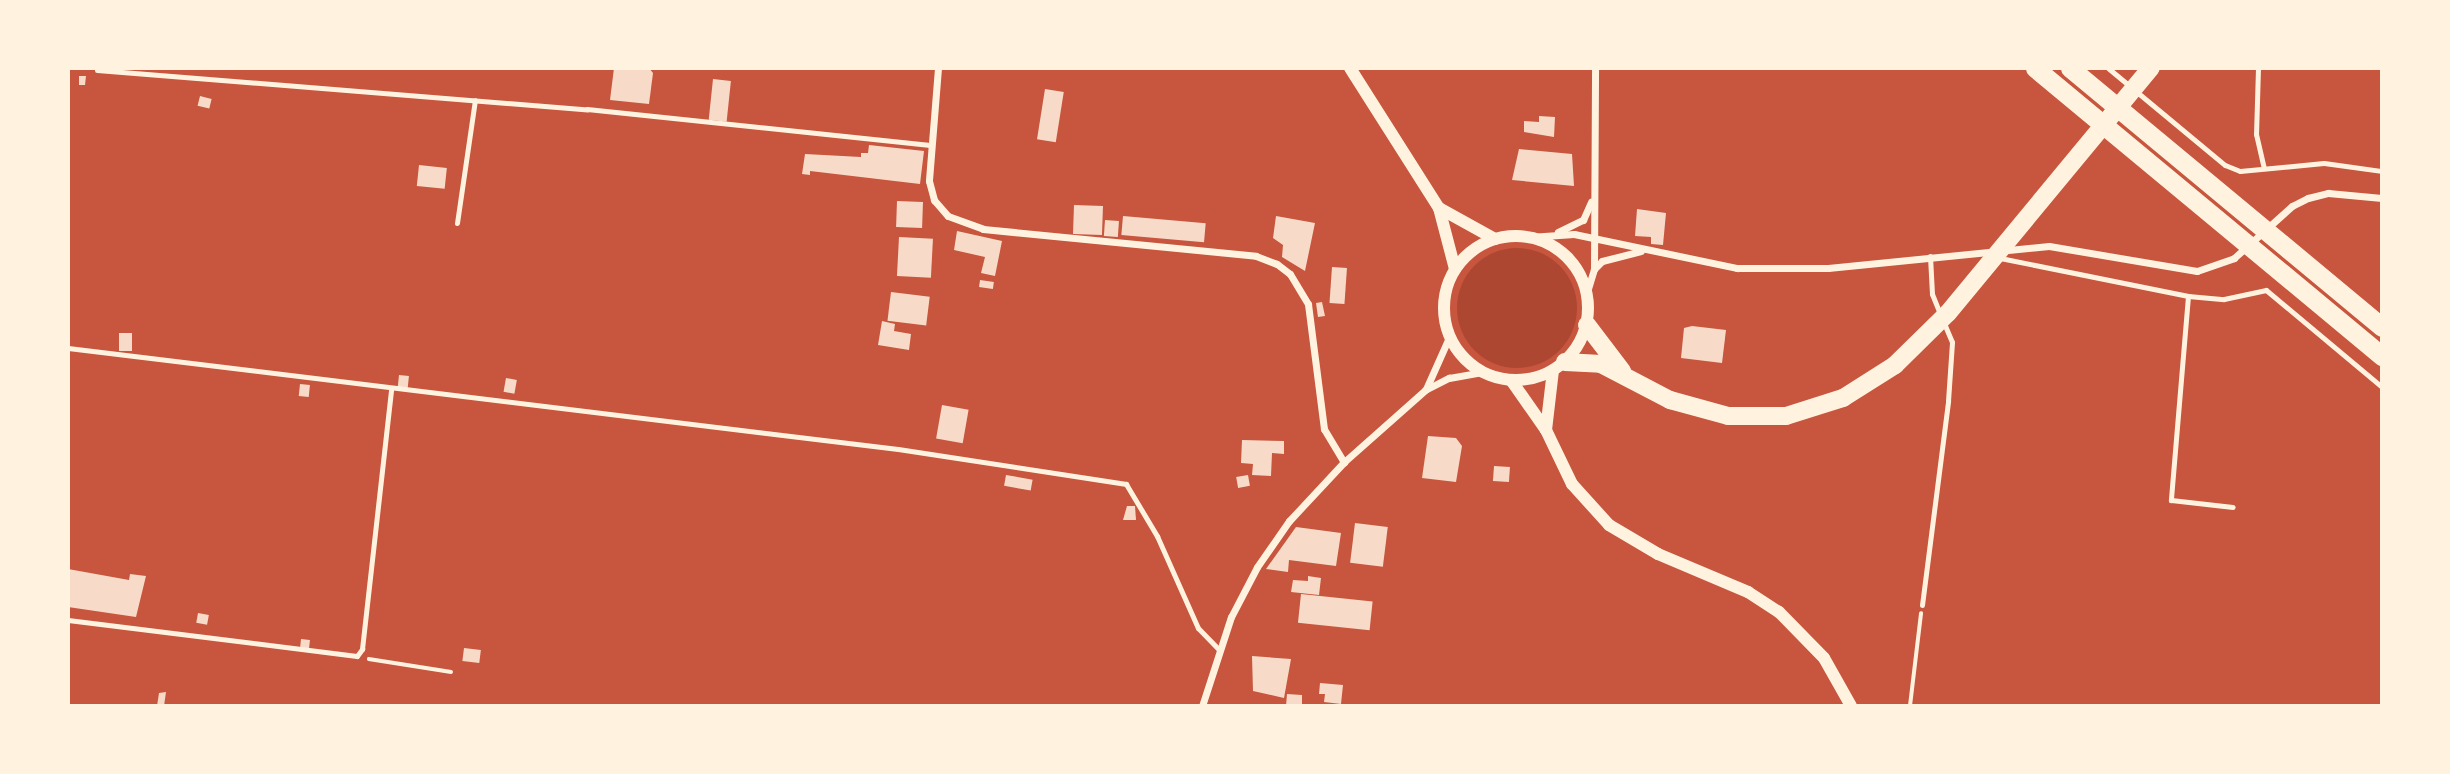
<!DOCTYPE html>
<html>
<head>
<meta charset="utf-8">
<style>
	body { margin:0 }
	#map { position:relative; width:2450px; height:774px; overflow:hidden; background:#c8553d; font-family:"Nunito Sans",sans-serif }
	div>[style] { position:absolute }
	.green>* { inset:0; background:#ae4732 }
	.round { border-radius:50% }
	.building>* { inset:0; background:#f7dbc8; transform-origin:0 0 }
	.path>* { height:3.5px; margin:-1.75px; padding:0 1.75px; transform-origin:1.75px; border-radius:1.75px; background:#fff3e0 }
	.service>* { height:5px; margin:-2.5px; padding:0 2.5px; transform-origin:2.5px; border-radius:2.5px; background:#fff3e0 }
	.minor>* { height:7px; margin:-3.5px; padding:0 3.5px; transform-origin:3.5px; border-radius:3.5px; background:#fff3e0 }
	.tertiary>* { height:12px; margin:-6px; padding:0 6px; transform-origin:6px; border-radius:6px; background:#fff3e0 }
	.tertiary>.ring { margin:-6px; padding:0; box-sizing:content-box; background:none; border:12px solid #fff3e0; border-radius:50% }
	.trunk>* { height:18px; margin:-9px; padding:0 9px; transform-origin:9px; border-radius:9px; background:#fff3e0 }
	.motorway>* { height:19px; margin:-9.5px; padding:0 9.5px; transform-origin:9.5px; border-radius:9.5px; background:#fff3e0 }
	span { translate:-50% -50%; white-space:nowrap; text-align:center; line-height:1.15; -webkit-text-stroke:5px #fff3e0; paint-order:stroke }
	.frame { position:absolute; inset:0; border:70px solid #fff3e0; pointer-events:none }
</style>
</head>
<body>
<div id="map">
	<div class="green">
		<div class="round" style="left:1457px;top:248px;width:120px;height:120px"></div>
	</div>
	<div class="building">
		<div style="clip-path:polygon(614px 68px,649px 68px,653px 73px,649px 104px,610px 100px)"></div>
		<div style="clip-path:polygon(79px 76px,86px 76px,85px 85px,79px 85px)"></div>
		<div style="left:713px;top:79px;width:18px;height:41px;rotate:6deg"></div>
		<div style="left:1045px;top:89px;width:19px;height:51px;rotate:9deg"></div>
		<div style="left:200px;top:96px;width:12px;height:10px;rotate:14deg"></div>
		<div style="clip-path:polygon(1539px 116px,1555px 117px,1554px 137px,1524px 132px,1524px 121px,1539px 122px)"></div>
		<div style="clip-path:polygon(869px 145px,924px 151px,920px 184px,810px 171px,810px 175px,802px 174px,805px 154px,861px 157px,861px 153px,868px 153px)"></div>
		<div style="clip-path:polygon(1519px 149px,1572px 154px,1574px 186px,1512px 180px)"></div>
		<div style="left:419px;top:165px;width:28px;height:21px;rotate:6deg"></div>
		<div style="left:897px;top:201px;width:26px;height:26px;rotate:2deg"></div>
		<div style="left:1074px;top:205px;width:29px;height:29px;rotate:2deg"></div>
		<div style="clip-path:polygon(1637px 209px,1666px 213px,1663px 245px,1651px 244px,1651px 237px,1635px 236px)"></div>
		<div style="left:1123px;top:216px;width:83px;height:19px;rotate:5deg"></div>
		<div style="clip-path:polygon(1276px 216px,1315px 223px,1305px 271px,1282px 257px,1283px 245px,1273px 238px)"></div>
		<div style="left:1105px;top:220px;width:14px;height:16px;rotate:4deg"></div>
		<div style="clip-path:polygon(957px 231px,1002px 241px,995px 276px,981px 273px,985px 257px,954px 250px)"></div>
		<div style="left:899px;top:237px;width:34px;height:39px;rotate:3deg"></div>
		<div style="left:1332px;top:267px;width:15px;height:36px;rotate:4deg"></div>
		<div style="left:980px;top:280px;width:14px;height:7px;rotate:8deg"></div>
		<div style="left:891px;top:292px;width:39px;height:29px;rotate:7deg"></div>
		<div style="clip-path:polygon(1322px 302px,1325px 316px,1318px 317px,1316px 303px)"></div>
		<div style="clip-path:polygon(882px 321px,895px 324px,894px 331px,911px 334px,909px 350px,878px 345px)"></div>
		<div style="clip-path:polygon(1692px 326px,1726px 330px,1722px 363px,1681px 358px,1684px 328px)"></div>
		<div style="left:119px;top:333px;width:13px;height:18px"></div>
		<div style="left:399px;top:375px;width:10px;height:12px;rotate:6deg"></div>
		<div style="left:506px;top:378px;width:11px;height:14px;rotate:10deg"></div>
		<div style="left:300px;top:384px;width:10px;height:12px;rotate:6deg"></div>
		<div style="left:942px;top:405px;width:27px;height:34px;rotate:10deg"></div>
		<div style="clip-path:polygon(1428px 436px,1456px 438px,1462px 446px,1456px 482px,1422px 478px)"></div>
		<div style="clip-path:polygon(1242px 440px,1284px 441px,1284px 454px,1272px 453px,1271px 476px,1252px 475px,1253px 464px,1241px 463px)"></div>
		<div style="left:1494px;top:466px;width:16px;height:15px;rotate:4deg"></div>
		<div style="left:1006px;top:475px;width:27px;height:11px;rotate:10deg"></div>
		<div style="left:1248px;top:475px;width:11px;height:12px;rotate:80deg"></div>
		<div style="clip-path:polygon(1127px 506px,1135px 506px,1136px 520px,1123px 520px)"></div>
		<div style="left:1355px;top:523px;width:33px;height:40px;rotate:7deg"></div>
		<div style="clip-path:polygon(1296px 527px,1341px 533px,1336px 566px,1289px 560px,1288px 572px,1266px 569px)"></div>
		<div style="clip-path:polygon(68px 569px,129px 580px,130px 574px,146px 576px,136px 617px,68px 607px)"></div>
		<div style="clip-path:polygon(1308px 576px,1321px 578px,1319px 595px,1291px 592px,1293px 580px,1308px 581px)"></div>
		<div style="left:1301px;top:594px;width:72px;height:29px;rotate:6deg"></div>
		<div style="left:198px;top:613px;width:11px;height:10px;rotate:10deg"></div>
		<div style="left:301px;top:639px;width:9px;height:10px;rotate:6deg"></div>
		<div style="left:464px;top:648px;width:17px;height:13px;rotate:7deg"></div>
		<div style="clip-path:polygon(1252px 656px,1291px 659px,1284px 698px,1253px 691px)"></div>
		<div style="clip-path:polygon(1320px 683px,1343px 685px,1341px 704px,1324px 702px,1325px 694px,1319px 694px)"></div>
		<div style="clip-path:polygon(166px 692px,164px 706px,157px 706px,159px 693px)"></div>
		<div style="clip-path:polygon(1287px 694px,1302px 695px,1302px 706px,1286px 706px)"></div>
	</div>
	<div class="path">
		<div style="left:369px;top:659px;width:83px;rotate:9deg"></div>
		<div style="left:1910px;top:706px;width:93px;rotate:-83.2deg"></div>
	</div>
	<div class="service">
		<div style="left:2108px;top:68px;width:152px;rotate:39.7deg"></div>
		<div style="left:2225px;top:165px;width:16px;rotate:22deg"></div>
		<div style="left:2240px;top:171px;width:84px;rotate:-5.4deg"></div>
		<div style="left:2324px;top:163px;width:59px;rotate:7.9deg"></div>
		<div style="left:2258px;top:68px;width:66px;rotate:91.7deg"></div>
		<div style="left:2256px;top:134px;width:35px;rotate:77deg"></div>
		<div style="left:97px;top:70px;width:492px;rotate:4.6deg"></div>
		<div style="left:587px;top:109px;width:345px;rotate:6deg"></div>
		<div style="left:457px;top:223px;width:124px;rotate:-81.7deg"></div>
		<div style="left:1930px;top:256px;width:38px;rotate:87deg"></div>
		<div style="left:1932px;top:294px;width:22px;rotate:68deg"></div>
		<div style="left:2000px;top:258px;width:192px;rotate:11.4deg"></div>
		<div style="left:2188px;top:296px;width:36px;rotate:5deg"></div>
		<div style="left:2224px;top:299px;width:43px;rotate:-12.1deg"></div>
		<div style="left:2266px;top:290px;width:151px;rotate:39.9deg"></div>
		<div style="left:2188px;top:296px;width:205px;rotate:94.8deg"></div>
		<div style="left:2171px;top:500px;width:62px;rotate:6.4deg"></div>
		<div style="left:68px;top:348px;width:836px;rotate:6.94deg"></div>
		<div style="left:898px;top:449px;width:231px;rotate:8.7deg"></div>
		<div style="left:1126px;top:484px;width:61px;rotate:59.2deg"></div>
		<div style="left:1157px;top:536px;width:101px;rotate:66deg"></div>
		<div style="left:1198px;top:628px;width:29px;rotate:46deg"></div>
		<div style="left:1922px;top:605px;width:206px;rotate:-82.7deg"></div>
		<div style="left:1948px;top:401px;width:59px;rotate:-86.1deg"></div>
		<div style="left:1952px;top:342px;width:21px;rotate:-113deg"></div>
		<div style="left:68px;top:620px;width:291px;rotate:7.1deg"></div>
		<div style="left:357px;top:656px;width:9px;rotate:-54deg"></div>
		<div style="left:362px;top:649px;width:262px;rotate:-83.6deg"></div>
	</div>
	<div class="minor">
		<div style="left:938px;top:68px;width:113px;rotate:94.6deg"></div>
		<div style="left:929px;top:181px;width:20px;rotate:75deg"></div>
		<div style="left:934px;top:200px;width:21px;rotate:49deg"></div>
		<div style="left:948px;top:216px;width:37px;rotate:20deg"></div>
		<div style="left:983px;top:229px;width:274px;rotate:5.6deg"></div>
		<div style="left:1256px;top:256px;width:22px;rotate:21deg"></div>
		<div style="left:1277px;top:264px;width:16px;rotate:38deg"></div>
		<div style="left:1290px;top:274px;width:35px;rotate:59deg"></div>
		<div style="left:1308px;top:304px;width:126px;rotate:82.7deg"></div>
		<div style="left:1324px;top:429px;width:39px;rotate:59deg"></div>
		<div style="left:1558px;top:232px;width:28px;rotate:-26deg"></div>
		<div style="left:1583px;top:220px;width:20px;rotate:-66deg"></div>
		<div style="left:1529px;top:237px;width:45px;rotate:-3.8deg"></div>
		<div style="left:1574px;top:234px;width:167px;rotate:11.8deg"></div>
		<div style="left:1737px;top:268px;width:91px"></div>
		<div style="left:1828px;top:268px;width:222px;rotate:-5.7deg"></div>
		<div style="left:2049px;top:246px;width:150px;rotate:9.6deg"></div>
		<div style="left:2197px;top:271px;width:39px;rotate:-19deg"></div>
		<div style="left:2234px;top:258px;width:78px;rotate:-41.9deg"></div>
		<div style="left:2292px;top:206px;width:18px;rotate:-27deg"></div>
		<div style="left:2308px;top:198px;width:21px;rotate:-14deg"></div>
		<div style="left:2328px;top:193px;width:54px;rotate:5.3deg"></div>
		<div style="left:1594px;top:269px;width:201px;rotate:-89.7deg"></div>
		<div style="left:1587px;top:292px;width:24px;rotate:-73deg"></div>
		<div style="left:1594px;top:269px;width:11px;rotate:-45deg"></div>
		<div style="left:1602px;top:261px;width:40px;rotate:-14.4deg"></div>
		<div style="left:1426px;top:389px;width:59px;rotate:-66deg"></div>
		<div style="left:1202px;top:706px;width:94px;rotate:-72deg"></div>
		<div style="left:1231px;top:617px;width:56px;rotate:-62.5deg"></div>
		<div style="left:1257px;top:567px;width:56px;rotate:-55.2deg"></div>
		<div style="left:1289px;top:521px;width:81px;rotate:-47deg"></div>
		<div style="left:1344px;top:462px;width:108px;rotate:-41.6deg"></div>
		<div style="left:1425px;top:390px;width:27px;rotate:-27deg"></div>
		<div style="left:1449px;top:378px;width:35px;rotate:-10deg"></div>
	</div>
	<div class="tertiary">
		<div style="left:1350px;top:68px;width:166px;rotate:57.6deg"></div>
		<div style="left:1439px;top:208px;width:63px;rotate:75.3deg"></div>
		<div style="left:1439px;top:208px;width:64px;rotate:29deg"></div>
		<div class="ring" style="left:1444px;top:236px;width:132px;height:132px"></div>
		<div style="left:1511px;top:380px;width:61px;rotate:55deg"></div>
		<div style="left:1546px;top:430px;width:60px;rotate:64.3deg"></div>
		<div style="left:1572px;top:484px;width:55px;rotate:47.9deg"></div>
		<div style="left:1609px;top:525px;width:57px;rotate:30.6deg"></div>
		<div style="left:1658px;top:554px;width:98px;rotate:22.9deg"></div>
		<div style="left:1748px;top:592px;width:37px;rotate:33deg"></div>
		<div style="left:1779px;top:612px;width:64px;rotate:45.6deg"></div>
		<div style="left:1824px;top:658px;width:55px;rotate:60.6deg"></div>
		<div style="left:1546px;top:430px;width:60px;rotate:-83.3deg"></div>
	</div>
	<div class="trunk">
		<div style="left:1587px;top:325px;width:58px;rotate:52.7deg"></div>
		<div style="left:1565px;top:362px;width:36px;rotate:3deg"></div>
		<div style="left:1601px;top:364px;width:78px;rotate:27.6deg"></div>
		<div style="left:1670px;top:400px;width:60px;rotate:15.4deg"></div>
		<div style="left:1728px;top:416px;width:58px"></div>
		<div style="left:1786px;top:416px;width:60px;rotate:-17.5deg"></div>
		<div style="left:1843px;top:398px;width:62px;rotate:-32.4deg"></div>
		<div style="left:1895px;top:365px;width:74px;rotate:-44.5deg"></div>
		<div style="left:1948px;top:313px;width:318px;rotate:-50.4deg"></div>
	</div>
	<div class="motorway">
		<div style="left:2035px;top:68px;width:451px;rotate:39.7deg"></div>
		<div style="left:2070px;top:68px;width:405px;rotate:39.7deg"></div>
	</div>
	<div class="frame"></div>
</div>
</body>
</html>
